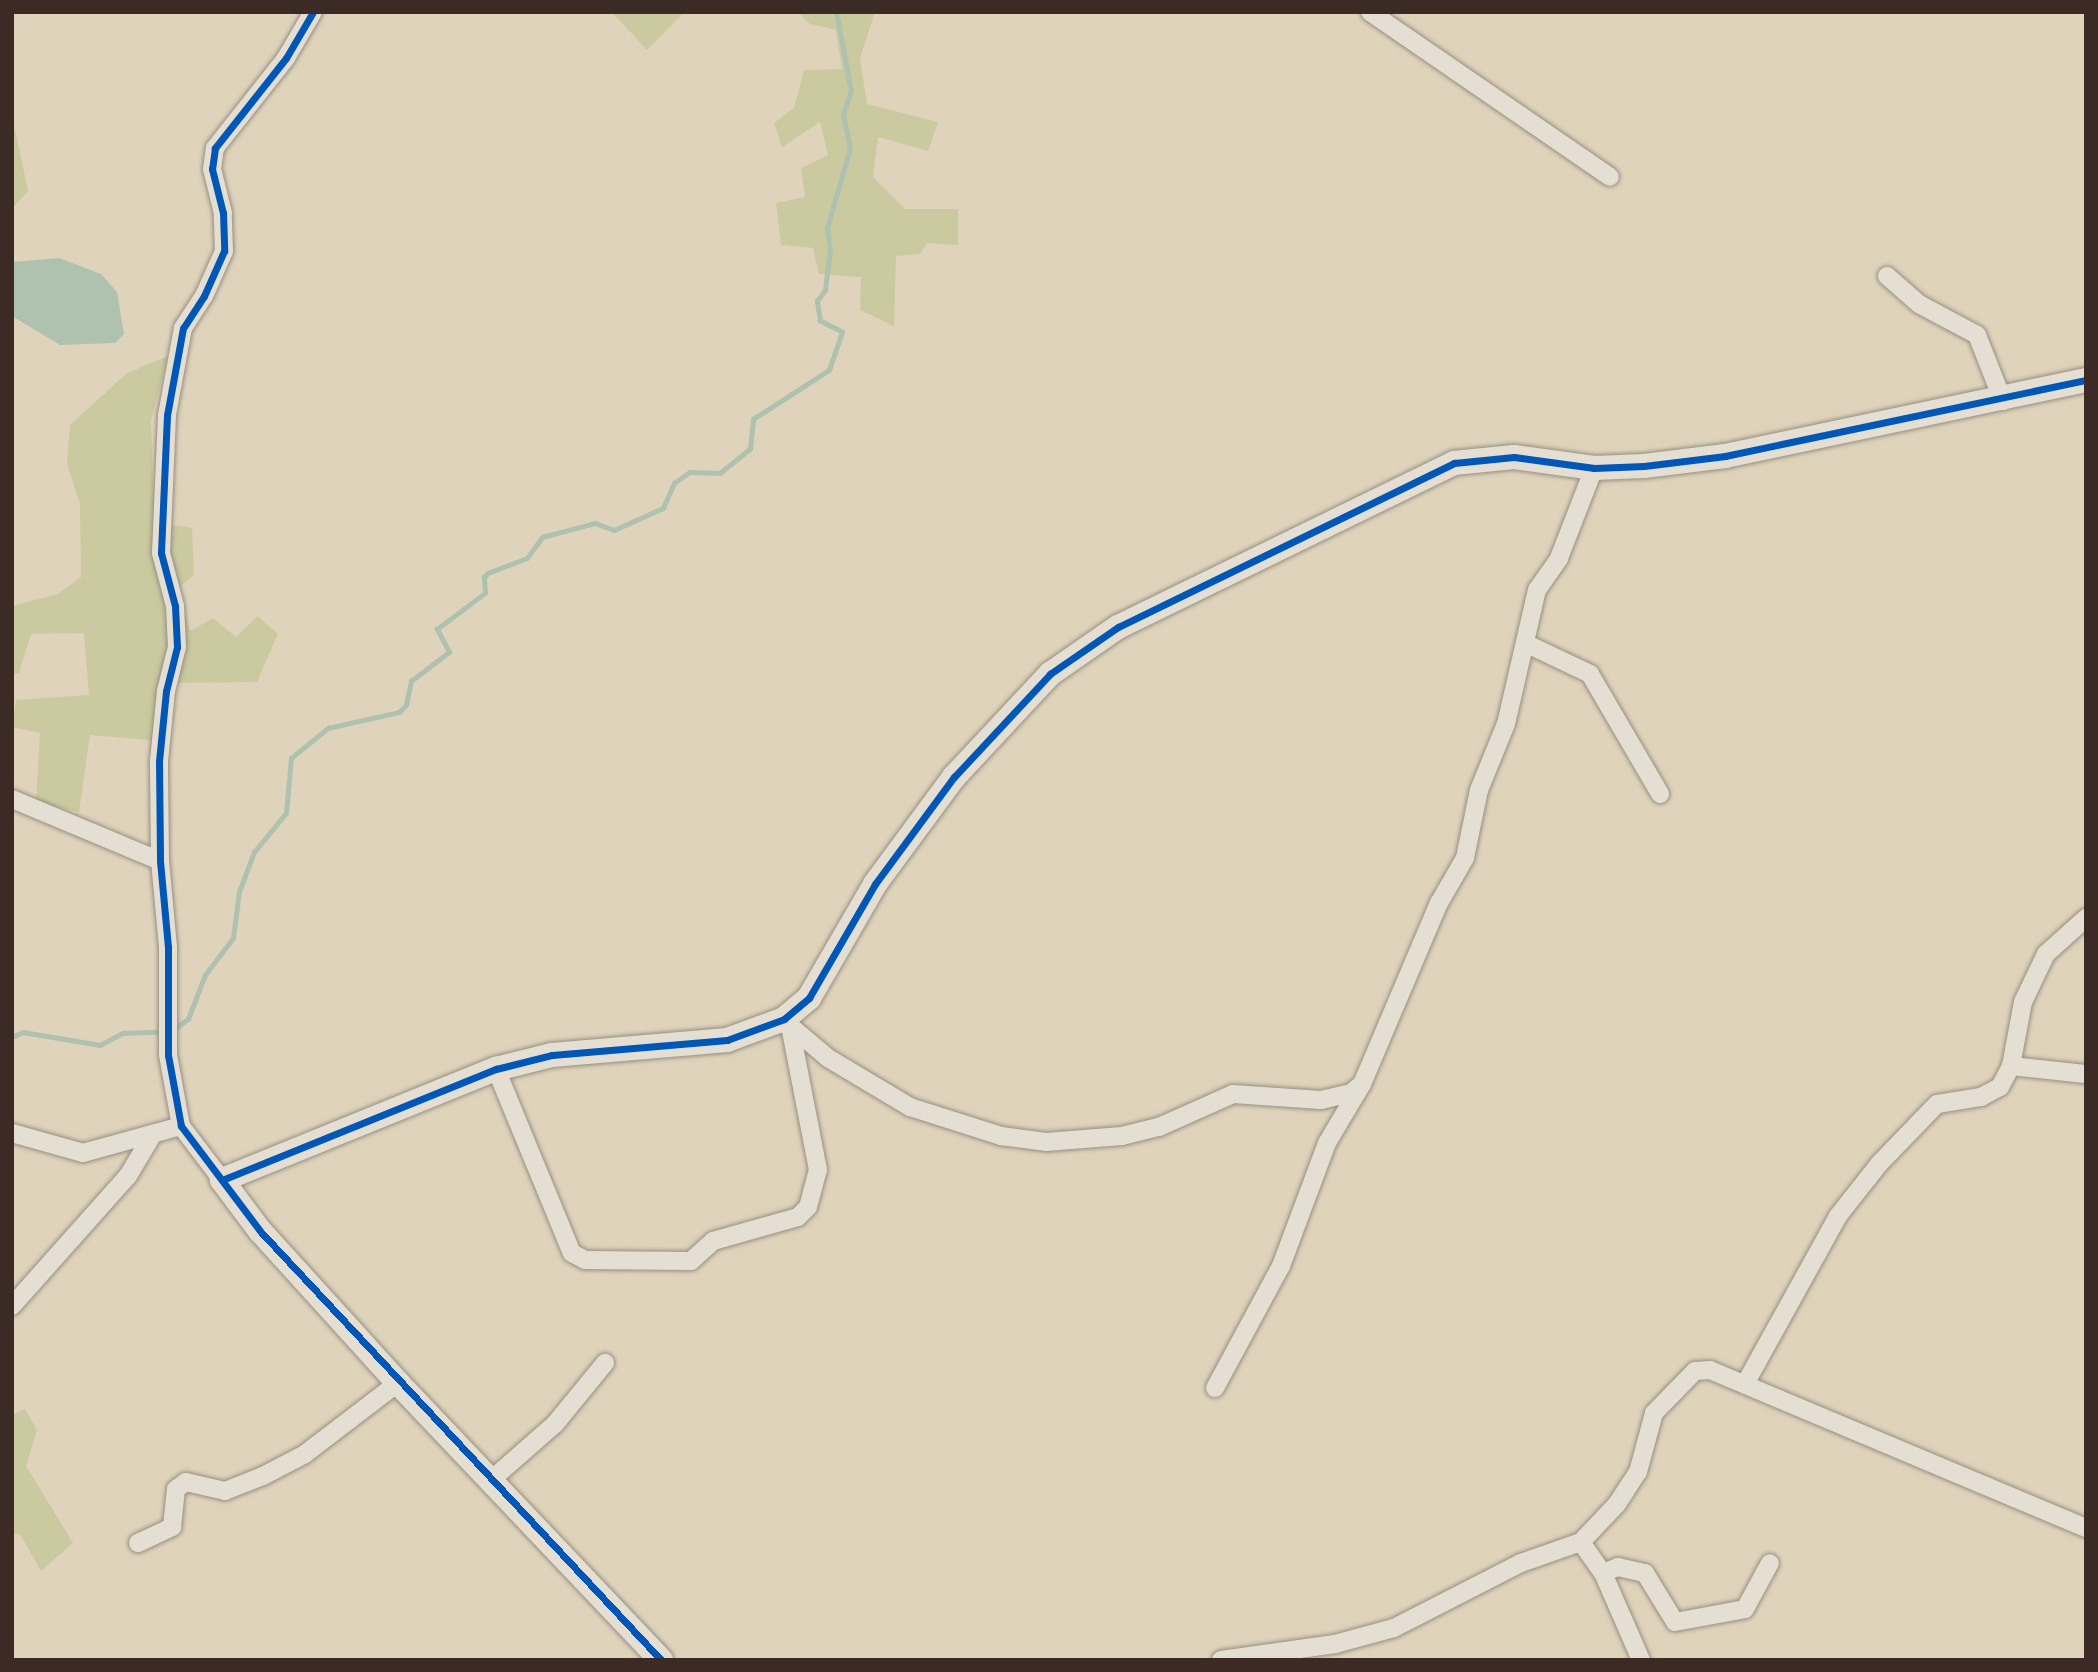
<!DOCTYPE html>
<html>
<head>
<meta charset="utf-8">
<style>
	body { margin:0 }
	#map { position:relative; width:2098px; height:1672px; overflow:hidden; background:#dfd4bb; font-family:"IM FELL Great Primer",serif }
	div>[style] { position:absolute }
	.green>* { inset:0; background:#cac9a0 }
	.water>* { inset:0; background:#aec2af }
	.stream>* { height:4.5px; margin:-2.25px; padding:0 2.25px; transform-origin:2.25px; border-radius:2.25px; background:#aec2af }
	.roads { filter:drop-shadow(0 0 2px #988f81) drop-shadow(0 0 2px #988f81) }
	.street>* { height:18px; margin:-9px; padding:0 9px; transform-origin:9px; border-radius:9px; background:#e5dfd3 }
	.secondary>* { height:24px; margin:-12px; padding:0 12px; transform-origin:12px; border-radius:12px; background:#e5dfd3 }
	.cycleway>* { height:7px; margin:-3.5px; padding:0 3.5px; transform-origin:3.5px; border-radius:3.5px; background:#0057b8 }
	span { translate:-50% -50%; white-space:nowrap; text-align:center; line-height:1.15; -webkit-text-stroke:5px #f4e7c9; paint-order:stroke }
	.frame { position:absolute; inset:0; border:14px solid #3c2b25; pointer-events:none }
</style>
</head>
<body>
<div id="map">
	<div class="green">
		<div style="clip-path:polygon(612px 12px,684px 12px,647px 50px)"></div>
		<div style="clip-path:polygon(798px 12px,875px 12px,860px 58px,867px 104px,938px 122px,928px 151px,878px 137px,873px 177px,905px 209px,958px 209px,958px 245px,927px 243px,920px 254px,896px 256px,894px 326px,860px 310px,861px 277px,819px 274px,813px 248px,781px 245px,776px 203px,805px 197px,801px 168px,828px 155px,820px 122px,782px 147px,774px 123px,794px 108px,804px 70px,842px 69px,836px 30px,810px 24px)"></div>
		<div style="clip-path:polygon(12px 115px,28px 191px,12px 209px)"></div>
		<div style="clip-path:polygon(168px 356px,151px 420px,154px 522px,192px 528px,194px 575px,178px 588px,190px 631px,213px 618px,236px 637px,258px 616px,278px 634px,257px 682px,162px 683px,162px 741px,90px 735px,79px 812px,36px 802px,40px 733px,12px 727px,16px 700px,89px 695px,84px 633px,31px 634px,19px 673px,12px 673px,12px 606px,58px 594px,81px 577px,80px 504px,67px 464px,70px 425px,127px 373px)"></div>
		<div style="clip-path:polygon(25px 1409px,37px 1430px,26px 1466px,73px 1543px,41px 1571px,20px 1534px,12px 1534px,12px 1415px)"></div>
	</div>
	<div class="water">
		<div style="clip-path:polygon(59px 258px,101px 274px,117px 292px,124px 334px,115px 343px,60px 345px,12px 316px,12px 262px)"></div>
	</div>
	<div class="stream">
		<div style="left:172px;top:1031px;width:20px;rotate:-37deg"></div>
		<div style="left:188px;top:1019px;width:47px;rotate:-68.9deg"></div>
		<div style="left:205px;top:975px;width:46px;rotate:-52.9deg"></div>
		<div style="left:233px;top:938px;width:46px;rotate:-82.6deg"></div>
		<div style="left:239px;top:892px;width:43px;rotate:-69.4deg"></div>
		<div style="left:254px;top:852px;width:50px;rotate:-50.6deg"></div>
		<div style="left:286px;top:813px;width:55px;rotate:-84.8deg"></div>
		<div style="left:291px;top:758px;width:48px;rotate:-39deg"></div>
		<div style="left:328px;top:728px;width:73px;rotate:-12.7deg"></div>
		<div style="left:399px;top:712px;width:10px;rotate:-45deg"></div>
		<div style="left:406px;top:705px;width:25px;rotate:-78deg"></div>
		<div style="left:411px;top:681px;width:48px;rotate:-37.3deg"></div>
		<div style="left:449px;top:652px;width:26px;rotate:-118deg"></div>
		<div style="left:437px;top:629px;width:60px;rotate:-36.9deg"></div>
		<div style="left:485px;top:593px;width:16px;rotate:-94deg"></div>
		<div style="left:484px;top:577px;width:6px;rotate:-45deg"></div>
		<div style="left:488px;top:573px;width:42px;rotate:-21deg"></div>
		<div style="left:527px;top:558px;width:26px;rotate:-54deg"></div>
		<div style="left:542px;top:537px;width:55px;rotate:-14.8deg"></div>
		<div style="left:595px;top:523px;width:20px;rotate:20deg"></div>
		<div style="left:614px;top:530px;width:54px;rotate:-24.2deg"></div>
		<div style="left:663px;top:508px;width:27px;rotate:-66deg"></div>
		<div style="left:674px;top:483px;width:19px;rotate:-35deg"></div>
		<div style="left:690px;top:472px;width:30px;rotate:2deg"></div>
		<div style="left:720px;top:473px;width:38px;rotate:-39deg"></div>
		<div style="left:750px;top:449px;width:30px;rotate:-84deg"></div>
		<div style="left:753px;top:419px;width:90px;rotate:-32.8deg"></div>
		<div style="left:829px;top:370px;width:40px;rotate:-71.1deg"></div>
		<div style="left:842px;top:332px;width:25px;rotate:-153deg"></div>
		<div style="left:820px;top:321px;width:20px;rotate:-99deg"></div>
		<div style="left:817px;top:301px;width:14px;rotate:-54deg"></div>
		<div style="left:825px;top:290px;width:38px;rotate:-83deg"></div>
		<div style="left:830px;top:252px;width:24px;rotate:-97deg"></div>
		<div style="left:827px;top:228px;width:83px;rotate:-74deg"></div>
		<div style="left:850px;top:148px;width:34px;rotate:-102deg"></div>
		<div style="left:843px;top:115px;width:25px;rotate:-72deg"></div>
		<div style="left:851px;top:91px;width:80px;rotate:-100.8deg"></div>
		<div style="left:12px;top:1037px;width:12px;rotate:-24deg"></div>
		<div style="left:23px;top:1032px;width:78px;rotate:9.6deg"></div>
		<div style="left:100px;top:1045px;width:26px;rotate:-28deg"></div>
		<div style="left:123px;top:1033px;width:33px;rotate:-2deg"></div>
	</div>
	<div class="roads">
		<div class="street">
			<div style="left:1370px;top:12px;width:291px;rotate:34.5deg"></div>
			<div style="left:1887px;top:276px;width:43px;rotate:41.2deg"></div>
			<div style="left:1919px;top:304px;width:66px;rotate:28.1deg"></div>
			<div style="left:1977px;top:335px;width:71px;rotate:68.5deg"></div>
			<div style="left:1525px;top:643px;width:72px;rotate:25.5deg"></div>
			<div style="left:1590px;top:674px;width:139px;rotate:59.7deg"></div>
			<div style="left:12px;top:799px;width:160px;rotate:22.7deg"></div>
			<div style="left:789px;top:1025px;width:51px;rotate:40.2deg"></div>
			<div style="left:828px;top:1058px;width:96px;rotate:30.9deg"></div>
			<div style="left:910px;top:1107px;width:96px;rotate:17.7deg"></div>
			<div style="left:1001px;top:1136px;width:45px;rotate:7.6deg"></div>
			<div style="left:1046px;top:1142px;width:76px;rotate:-4.5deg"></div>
			<div style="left:1122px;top:1136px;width:38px;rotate:-14deg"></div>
			<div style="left:1159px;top:1127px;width:81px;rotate:-24deg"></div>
			<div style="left:1233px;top:1094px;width:88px;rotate:3.9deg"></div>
			<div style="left:1321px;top:1100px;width:31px;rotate:-13deg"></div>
			<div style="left:1351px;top:1093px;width:14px;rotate:-39deg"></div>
			<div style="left:2011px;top:1066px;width:75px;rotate:6.1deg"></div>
			<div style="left:496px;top:1069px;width:199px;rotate:67.6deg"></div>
			<div style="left:572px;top:1253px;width:15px;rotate:28deg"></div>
			<div style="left:585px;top:1260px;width:106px;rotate:0.5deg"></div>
			<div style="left:691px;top:1261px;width:30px;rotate:-42deg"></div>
			<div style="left:713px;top:1241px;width:88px;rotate:-15.8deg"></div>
			<div style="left:798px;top:1217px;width:14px;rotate:-45deg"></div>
			<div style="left:808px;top:1207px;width:38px;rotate:-75deg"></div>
			<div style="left:818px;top:1170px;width:147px;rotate:-101deg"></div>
			<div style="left:12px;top:1133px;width:74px;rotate:15.7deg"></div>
			<div style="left:83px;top:1153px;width:102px;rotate:-15.4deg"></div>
			<div style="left:222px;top:1180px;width:68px;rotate:-127.2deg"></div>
			<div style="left:181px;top:1126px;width:72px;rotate:-100.4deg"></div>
			<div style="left:168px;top:1055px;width:108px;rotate:-90deg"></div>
			<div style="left:168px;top:947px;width:86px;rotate:-95.3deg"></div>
			<div style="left:160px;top:861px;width:100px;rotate:-90.6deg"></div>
			<div style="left:159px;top:761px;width:70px;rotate:-84.3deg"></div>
			<div style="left:166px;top:691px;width:45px;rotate:-76deg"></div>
			<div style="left:177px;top:647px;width:41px;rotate:-92.8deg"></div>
			<div style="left:175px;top:606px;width:55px;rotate:-104.8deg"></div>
			<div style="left:161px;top:553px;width:138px;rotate:-87.5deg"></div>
			<div style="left:167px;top:415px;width:88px;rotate:-79.6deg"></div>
			<div style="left:183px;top:328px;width:38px;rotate:-57deg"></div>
			<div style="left:204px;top:296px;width:49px;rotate:-66deg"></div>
			<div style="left:224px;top:251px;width:38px;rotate:-92deg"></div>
			<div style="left:223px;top:213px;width:45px;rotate:-104deg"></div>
			<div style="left:212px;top:169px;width:21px;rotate:-82deg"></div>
			<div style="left:215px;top:148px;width:115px;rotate:-51.7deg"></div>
			<div style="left:286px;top:58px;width:53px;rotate:-59.6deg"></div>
			<div style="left:12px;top:1306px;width:174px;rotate:-48.3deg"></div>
			<div style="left:128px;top:1176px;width:49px;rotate:-59.2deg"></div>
			<div style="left:1745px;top:1384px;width:192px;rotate:-61deg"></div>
			<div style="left:1838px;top:1216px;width:66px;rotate:-51.7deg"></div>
			<div style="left:1879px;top:1164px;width:83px;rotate:-46deg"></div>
			<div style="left:1937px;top:1104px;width:45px;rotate:-9deg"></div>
			<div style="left:1981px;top:1097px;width:21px;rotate:-28deg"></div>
			<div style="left:2000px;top:1087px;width:24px;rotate:-62deg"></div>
			<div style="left:2011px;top:1066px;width:65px;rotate:-79.4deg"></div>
			<div style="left:2023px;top:1002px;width:53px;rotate:-64.4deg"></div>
			<div style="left:2046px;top:954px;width:54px;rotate:-42deg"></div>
			<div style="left:1215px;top:1388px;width:139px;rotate:-61.6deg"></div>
			<div style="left:1281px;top:1266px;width:131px;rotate:-69.5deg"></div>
			<div style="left:1327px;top:1143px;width:69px;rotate:-59.3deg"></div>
			<div style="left:1362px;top:1084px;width:197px;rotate:-67deg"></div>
			<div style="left:1439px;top:903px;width:52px;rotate:-60deg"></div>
			<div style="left:1465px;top:858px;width:69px;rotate:-78.4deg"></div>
			<div style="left:1479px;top:790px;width:71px;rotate:-67.8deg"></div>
			<div style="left:1506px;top:724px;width:138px;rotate:-77deg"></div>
			<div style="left:1537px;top:590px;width:39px;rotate:-55deg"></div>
			<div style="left:1559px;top:558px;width:97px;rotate:-68.7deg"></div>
			<div style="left:491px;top:1480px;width:85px;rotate:-41.2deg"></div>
			<div style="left:555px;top:1424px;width:79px;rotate:-50.7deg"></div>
			<div style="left:1581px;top:1542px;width:38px;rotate:55deg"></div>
			<div style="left:1603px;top:1573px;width:95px;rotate:66.4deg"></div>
			<div style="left:138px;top:1543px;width:38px;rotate:-25deg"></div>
			<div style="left:172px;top:1527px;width:38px;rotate:-84deg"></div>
			<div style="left:176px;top:1489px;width:12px;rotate:-35deg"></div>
			<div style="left:186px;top:1482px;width:40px;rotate:13deg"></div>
			<div style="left:225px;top:1491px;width:41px;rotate:-21.5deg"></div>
			<div style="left:263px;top:1476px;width:47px;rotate:-27.6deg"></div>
			<div style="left:305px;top:1454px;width:117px;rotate:-37.4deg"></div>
			<div style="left:1603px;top:1573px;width:16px;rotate:-22deg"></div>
			<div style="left:1618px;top:1567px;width:28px;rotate:13deg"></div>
			<div style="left:1645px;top:1573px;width:57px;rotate:58.5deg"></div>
			<div style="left:1675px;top:1622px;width:71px;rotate:-10.5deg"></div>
			<div style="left:1745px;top:1609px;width:52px;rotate:-61.5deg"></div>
			<div style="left:1221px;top:1660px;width:115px;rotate:-8deg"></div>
			<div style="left:1335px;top:1644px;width:61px;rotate:-15.2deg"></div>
			<div style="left:1394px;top:1628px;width:143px;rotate:-27.1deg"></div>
			<div style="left:1521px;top:1563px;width:64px;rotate:-19.3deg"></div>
			<div style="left:1581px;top:1542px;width:52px;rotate:-46.5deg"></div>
			<div style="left:1617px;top:1504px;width:38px;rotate:-57deg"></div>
			<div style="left:1638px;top:1472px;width:61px;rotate:-74.8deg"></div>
			<div style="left:1654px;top:1413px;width:59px;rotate:-45.7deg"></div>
			<div style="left:1695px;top:1371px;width:15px;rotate:-4deg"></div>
			<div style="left:1710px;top:1370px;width:408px;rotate:22.8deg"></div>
		</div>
		<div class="secondary">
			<div style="left:661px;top:1660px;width:382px;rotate:-133.5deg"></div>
			<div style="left:398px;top:1383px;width:205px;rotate:-132.2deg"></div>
			<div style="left:260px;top:1231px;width:64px;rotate:-126.7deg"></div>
			<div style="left:222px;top:1180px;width:296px;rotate:-22.1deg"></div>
			<div style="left:496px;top:1069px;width:58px;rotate:-14deg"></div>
			<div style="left:552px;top:1055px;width:176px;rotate:-4.9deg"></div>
			<div style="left:727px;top:1040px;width:61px;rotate:-20.2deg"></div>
			<div style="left:784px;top:1019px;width:33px;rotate:-40deg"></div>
			<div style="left:809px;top:998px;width:132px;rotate:-59.9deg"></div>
			<div style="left:875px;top:884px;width:133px;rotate:-53.6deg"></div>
			<div style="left:954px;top:777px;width:141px;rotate:-47deg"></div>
			<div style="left:1050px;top:674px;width:83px;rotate:-34.7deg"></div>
			<div style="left:1118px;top:627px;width:374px;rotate:-26deg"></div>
			<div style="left:1454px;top:463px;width:60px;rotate:-5.7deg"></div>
			<div style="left:1514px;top:457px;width:81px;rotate:7.8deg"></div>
			<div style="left:1594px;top:468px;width:50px;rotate:-2.3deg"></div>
			<div style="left:1644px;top:466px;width:82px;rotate:-7deg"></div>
			<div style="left:1725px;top:456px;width:369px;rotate:-11.9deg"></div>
		</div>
	</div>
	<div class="cycleway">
		<div style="left:313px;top:12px;width:53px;rotate:120.4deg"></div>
		<div style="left:286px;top:58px;width:115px;rotate:128.3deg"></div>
		<div style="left:215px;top:148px;width:21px;rotate:98deg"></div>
		<div style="left:212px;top:169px;width:45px;rotate:76deg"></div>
		<div style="left:223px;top:213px;width:38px;rotate:88deg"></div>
		<div style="left:224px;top:251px;width:49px;rotate:114deg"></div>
		<div style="left:204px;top:296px;width:38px;rotate:123deg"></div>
		<div style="left:183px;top:328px;width:88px;rotate:100.4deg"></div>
		<div style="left:167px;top:415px;width:138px;rotate:92.5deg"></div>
		<div style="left:161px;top:553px;width:55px;rotate:75.2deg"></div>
		<div style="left:175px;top:606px;width:41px;rotate:87.2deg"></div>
		<div style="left:177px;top:647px;width:45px;rotate:104deg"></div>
		<div style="left:166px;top:691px;width:70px;rotate:95.7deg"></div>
		<div style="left:159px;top:761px;width:100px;rotate:89.4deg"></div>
		<div style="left:160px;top:861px;width:86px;rotate:84.7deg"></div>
		<div style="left:168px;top:947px;width:108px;rotate:90deg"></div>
		<div style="left:168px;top:1055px;width:72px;rotate:79.6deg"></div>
		<div style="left:181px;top:1126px;width:131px;rotate:53deg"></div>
		<div style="left:260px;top:1231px;width:587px;rotate:46.93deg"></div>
		<div style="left:222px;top:1180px;width:296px;rotate:-22.1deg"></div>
		<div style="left:496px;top:1069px;width:58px;rotate:-14deg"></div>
		<div style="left:552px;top:1055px;width:176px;rotate:-4.9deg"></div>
		<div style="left:727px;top:1040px;width:61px;rotate:-20.2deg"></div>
		<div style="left:784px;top:1019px;width:33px;rotate:-40deg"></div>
		<div style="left:809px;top:998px;width:132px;rotate:-59.9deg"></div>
		<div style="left:875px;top:884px;width:133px;rotate:-53.6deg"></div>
		<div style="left:954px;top:777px;width:141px;rotate:-47deg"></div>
		<div style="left:1050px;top:674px;width:83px;rotate:-34.7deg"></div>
		<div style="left:1118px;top:627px;width:374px;rotate:-26deg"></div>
		<div style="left:1454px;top:463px;width:60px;rotate:-5.7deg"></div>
		<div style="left:1514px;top:457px;width:81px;rotate:7.8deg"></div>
		<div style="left:1594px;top:468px;width:50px;rotate:-2.3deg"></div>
		<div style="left:1644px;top:466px;width:82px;rotate:-7deg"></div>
		<div style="left:1725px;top:456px;width:369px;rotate:-11.9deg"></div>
	</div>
	<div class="frame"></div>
</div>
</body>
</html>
